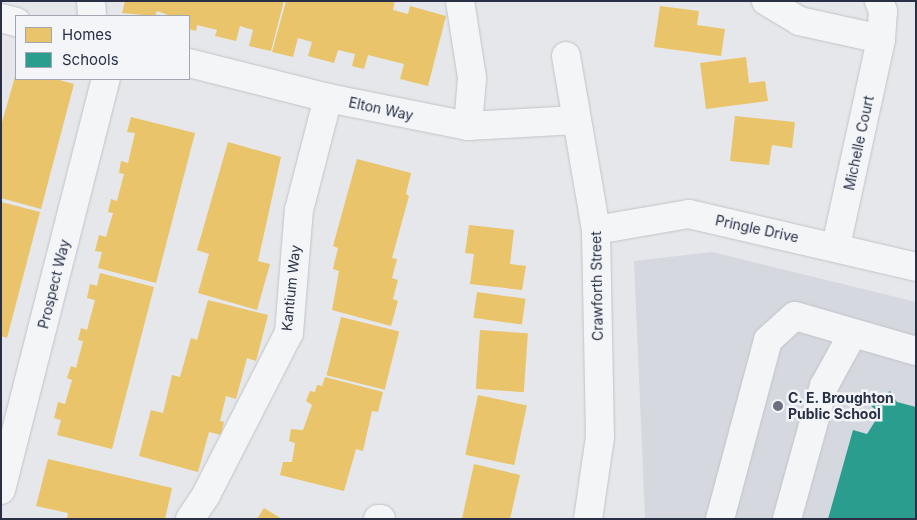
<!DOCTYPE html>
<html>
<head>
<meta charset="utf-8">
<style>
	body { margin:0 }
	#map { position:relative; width:917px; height:520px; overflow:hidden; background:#e5e7ea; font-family:Inter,sans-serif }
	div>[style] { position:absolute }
	.built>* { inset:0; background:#d5d8df }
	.homes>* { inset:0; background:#e9c46a; transform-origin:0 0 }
	.schools>* { inset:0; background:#2a9d8f }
	.roads { filter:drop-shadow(0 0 1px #c2c3c8) drop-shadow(0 0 1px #c2c3c8) }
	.minor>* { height:28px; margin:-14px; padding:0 14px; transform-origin:14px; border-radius:14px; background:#f4f5f7 }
	.dots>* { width:14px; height:14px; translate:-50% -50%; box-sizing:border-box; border:2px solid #f3f5f9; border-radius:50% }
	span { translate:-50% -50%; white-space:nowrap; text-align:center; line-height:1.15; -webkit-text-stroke:5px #f3f5f9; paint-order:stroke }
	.street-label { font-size:14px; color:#293046 }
	.poi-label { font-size:14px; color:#293046; font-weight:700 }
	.left { translate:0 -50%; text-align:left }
	.frame { position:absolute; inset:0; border:2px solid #293046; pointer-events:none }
	.legend { position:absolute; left:15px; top:15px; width:175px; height:65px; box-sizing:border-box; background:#f3f5f9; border:1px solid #a2a6b1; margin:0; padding:6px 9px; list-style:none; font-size:15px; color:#293046 }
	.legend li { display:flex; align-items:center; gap:10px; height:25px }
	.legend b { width:25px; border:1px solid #a2a6b1 }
</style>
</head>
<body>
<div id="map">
	<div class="built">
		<div style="clip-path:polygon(712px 252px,916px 302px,916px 519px,645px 519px,634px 261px)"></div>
	</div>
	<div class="homes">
		<div style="clip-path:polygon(125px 1px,284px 1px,271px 51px,249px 46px,253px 30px,240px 26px,236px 41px,215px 36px,217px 30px,197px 25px,196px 31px,189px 29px,189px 16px,171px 16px,157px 11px,155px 16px,122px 13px)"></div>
		<div style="clip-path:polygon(286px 1px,395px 1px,393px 10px,408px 14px,410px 6px,446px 16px,428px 86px,400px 79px,404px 64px,368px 55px,364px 69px,352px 66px,355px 54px,338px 50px,334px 63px,308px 56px,312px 42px,298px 38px,293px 57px,272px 52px)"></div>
		<div style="clip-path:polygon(660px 6px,699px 11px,697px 25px,725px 29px,721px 56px,654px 47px)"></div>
		<div style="clip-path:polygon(746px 57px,749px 83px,765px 81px,768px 101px,706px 109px,700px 63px)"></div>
		<div style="clip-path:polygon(16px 73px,16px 79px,56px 79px,74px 84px,41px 209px,1px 198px,1px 126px)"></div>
		<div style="clip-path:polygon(735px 116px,795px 122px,792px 148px,772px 145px,769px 165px,730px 161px)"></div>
		<div style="clip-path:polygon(131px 117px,195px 133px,156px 283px,98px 268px,102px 252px,95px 251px,99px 235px,106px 237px,113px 213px,108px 212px,111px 199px,117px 201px,124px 174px,119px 173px,121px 161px,128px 163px,135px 133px,127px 132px)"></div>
		<div style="clip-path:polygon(228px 142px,281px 157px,258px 261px,270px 264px,257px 310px,198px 293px,209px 254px,197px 250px)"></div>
		<div style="clip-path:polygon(357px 159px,411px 173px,406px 194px,409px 196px,392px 258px,397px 259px,392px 278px,398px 280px,393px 299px,398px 301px,391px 326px,332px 310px,339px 271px,333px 269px,338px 248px,333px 246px)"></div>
		<div style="clip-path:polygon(1px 202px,40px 212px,7px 338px,1px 336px)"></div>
		<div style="clip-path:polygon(469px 225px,514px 230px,510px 264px,526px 266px,522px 290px,470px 284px,474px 254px,465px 253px)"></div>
		<div style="clip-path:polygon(100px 273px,154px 287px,112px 449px,57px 435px,61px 420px,54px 418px,58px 402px,65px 404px,72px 380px,67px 378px,71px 366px,76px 368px,83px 341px,78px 340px,81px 328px,87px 330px,95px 300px,87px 298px,90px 284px,97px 286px)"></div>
		<div style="left:477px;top:292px;width:49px;height:26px;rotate:8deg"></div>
		<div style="clip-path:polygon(208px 300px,268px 315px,256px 361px,247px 358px,236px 399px,226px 396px,220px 421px,224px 422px,221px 435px,209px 432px,198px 472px,139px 456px,151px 410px,163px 413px,172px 375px,180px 377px,191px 338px,197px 340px)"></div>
		<div style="left:341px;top:317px;width:60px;height:60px;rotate:14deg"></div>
		<div style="left:480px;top:330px;width:48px;height:59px;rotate:4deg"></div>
		<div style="clip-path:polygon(325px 377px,383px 392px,378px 412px,372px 411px,363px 451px,356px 449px,344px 491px,280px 475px,283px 462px,292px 462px,295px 443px,289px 441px,291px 429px,303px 430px,312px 405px,306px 401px,310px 391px,315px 392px,317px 385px,322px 386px)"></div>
		<div style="left:478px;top:395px;width:50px;height:61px;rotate:12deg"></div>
		<div style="clip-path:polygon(48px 459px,172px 488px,165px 519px,67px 519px,68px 513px,36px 506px)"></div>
		<div style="clip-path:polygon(474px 464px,520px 475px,510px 519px,462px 519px)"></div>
		<div style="clip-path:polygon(264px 508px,282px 519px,257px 519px)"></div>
	</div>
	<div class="schools">
		<div style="clip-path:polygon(890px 391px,897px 402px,916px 407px,916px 519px,828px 519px,853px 430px,867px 434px,879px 415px,870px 404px)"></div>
	</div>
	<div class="roads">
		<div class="minor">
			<div style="left:91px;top:1px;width:15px;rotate:86deg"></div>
			<div style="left:460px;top:1px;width:78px;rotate:81.1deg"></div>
			<div style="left:472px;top:78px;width:48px;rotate:94.8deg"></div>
			<div style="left:766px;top:1px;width:39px;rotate:31deg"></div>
			<div style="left:799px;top:21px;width:84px;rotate:12.4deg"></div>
			<div style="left:1px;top:18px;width:16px;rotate:15deg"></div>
			<div style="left:566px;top:56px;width:177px;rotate:80.2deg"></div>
			<div style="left:596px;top:230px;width:207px;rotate:88.9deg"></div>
			<div style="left:600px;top:437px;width:83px;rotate:98.3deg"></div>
			<div style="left:189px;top:63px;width:143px;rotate:14.1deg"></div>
			<div style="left:328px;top:98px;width:143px;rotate:11.3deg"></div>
			<div style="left:468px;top:126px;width:109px;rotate:-3.2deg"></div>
			<div style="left:596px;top:230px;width:94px;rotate:-9.8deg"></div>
			<div style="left:689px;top:214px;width:233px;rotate:13.1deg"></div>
			<div style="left:836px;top:246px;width:212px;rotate:-77.7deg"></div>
			<div style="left:881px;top:39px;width:28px;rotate:-86deg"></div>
			<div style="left:883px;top:11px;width:11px;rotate:-112deg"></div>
			<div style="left:1px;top:490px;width:424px;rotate:-75.7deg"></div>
			<div style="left:190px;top:519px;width:29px;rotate:-56deg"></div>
			<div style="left:206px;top:495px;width:182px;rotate:-62.9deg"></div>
			<div style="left:289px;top:333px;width:123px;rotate:-85.4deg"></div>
			<div style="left:299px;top:210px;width:116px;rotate:-75.5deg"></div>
			<div style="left:378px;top:519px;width:3px"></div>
			<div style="left:720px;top:519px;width:185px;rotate:-75deg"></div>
			<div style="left:768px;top:340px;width:36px;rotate:-42deg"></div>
			<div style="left:795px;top:316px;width:126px;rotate:16.1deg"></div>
			<div style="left:787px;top:519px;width:138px;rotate:-74.5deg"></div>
			<div style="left:824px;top:386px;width:60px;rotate:-61.3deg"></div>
		</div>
	</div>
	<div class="dots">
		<div style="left:778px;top:406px;background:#6b707f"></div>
	</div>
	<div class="street-label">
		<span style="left:381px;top:109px;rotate:12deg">Elton Way</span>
		<span style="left:859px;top:143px;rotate:-78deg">Michelle Court</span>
		<span style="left:757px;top:229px;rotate:12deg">Pringle Drive</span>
		<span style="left:54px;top:284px;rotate:-76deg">Prospect Way</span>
		<span style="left:597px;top:286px;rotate:-91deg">Crawforth Street</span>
		<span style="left:291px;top:288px;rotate:-84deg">Kantium Way</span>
	</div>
	<div class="poi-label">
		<span class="left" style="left:788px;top:406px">C. E. Broughton<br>Public School</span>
	</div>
	<div class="frame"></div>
	<ul class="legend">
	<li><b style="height:14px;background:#e9c46a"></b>Homes</li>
	<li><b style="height:14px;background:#2a9d8f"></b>Schools</li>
	</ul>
</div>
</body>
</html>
